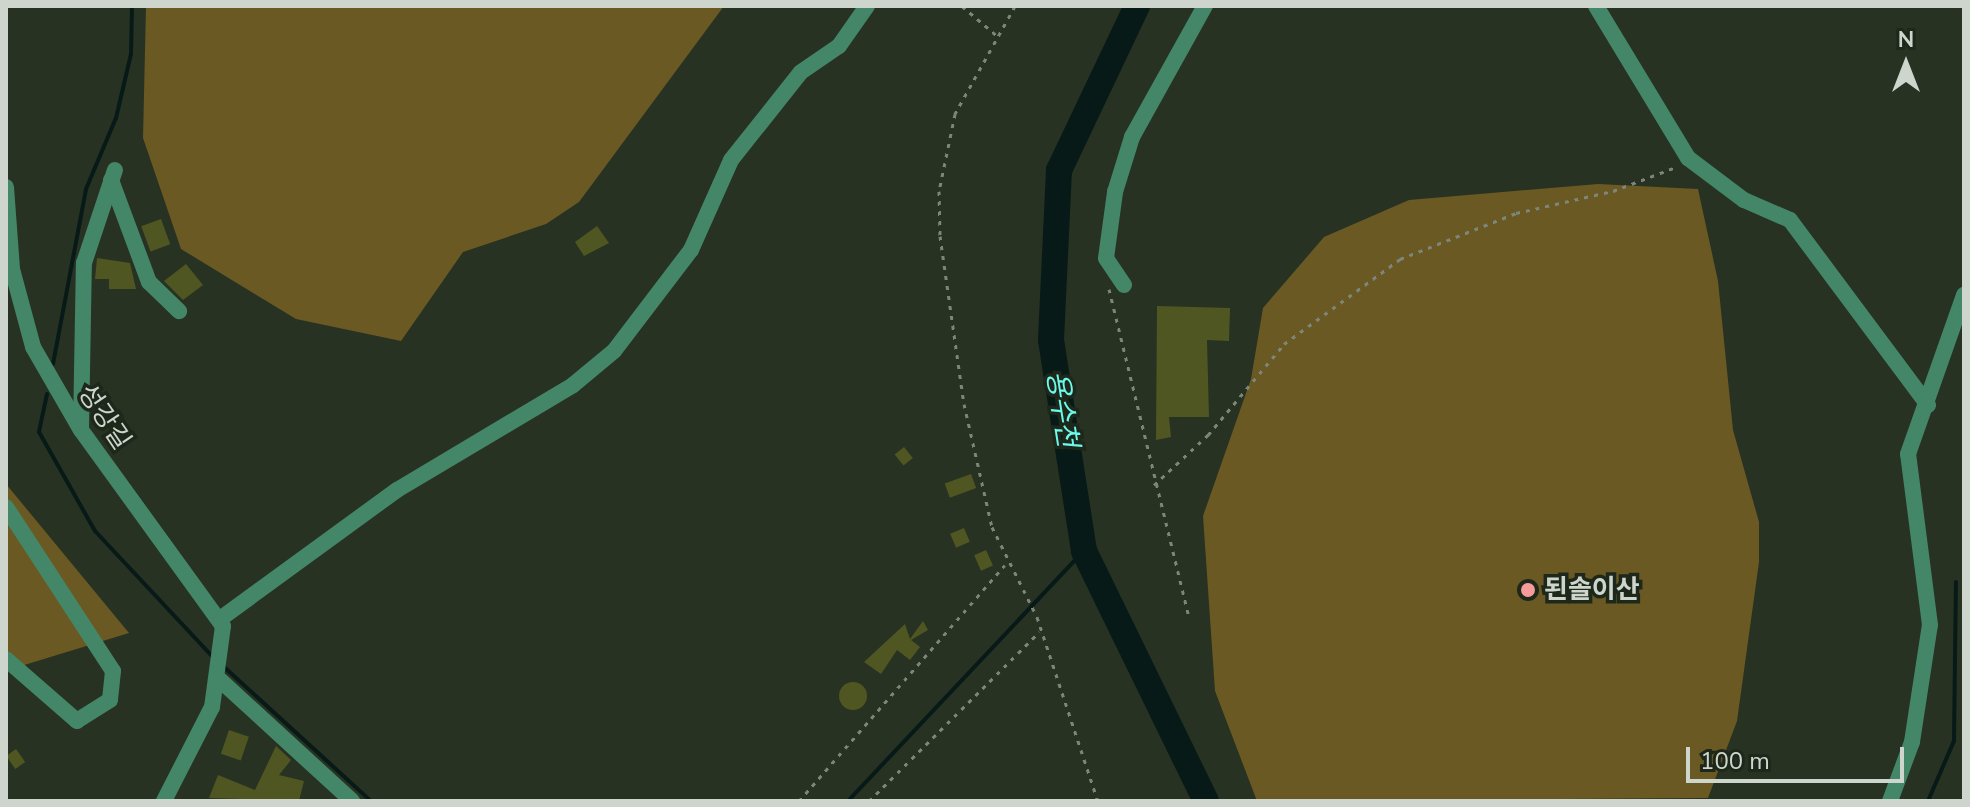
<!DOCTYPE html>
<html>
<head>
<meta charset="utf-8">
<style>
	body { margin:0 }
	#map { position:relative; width:1970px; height:807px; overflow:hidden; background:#273223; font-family:"Nunito Sans","Noto Sans KR",sans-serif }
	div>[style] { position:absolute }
	.forest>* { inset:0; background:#6a5923 }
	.stream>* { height:4px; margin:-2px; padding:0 2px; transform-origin:2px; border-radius:2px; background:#071a18 }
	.river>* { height:26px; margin:-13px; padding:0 13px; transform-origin:13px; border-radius:13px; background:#071a18 }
	.building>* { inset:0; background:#505621; transform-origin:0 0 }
	.round { border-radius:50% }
	.path>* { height:3px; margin-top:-1.5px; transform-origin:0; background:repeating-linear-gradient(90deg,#7d867b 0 4px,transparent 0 10px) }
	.minor>* { height:16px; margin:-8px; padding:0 8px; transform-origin:8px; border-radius:8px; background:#448668 }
	.dots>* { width:22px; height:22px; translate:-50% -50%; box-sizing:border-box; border:4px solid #1d281a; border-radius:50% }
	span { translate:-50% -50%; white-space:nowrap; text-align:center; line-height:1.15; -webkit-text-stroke:7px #1d281a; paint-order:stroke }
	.street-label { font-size:26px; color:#ced5cc }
	.poi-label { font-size:26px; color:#ced5cc; font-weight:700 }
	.left { translate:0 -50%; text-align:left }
	.water-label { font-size:28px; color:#6cfaec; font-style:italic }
	.frame { position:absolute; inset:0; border:8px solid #ced5cc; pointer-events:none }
	.north { position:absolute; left:1866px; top:24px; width:80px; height:80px; -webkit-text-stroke:6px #1d281a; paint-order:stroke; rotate:0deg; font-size:22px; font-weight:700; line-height:32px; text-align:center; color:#ced5cc }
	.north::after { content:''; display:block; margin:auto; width:28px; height:36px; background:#ced5cc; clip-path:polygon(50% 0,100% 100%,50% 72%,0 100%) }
	.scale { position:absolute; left:1686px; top:747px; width:218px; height:36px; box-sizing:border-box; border:4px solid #ced5cc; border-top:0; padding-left:10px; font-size:24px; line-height:28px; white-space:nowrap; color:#ced5cc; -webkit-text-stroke:6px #1d281a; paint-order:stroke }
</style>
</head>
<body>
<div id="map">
	<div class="forest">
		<div style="clip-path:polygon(146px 6px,724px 6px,579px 202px,546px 224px,463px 252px,401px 341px,296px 319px,181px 249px,143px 138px)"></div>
		<div style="clip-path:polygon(1598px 184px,1698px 189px,1718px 281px,1733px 430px,1759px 522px,1759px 562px,1737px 721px,1708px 798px,1257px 801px,1215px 691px,1203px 516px,1251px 379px,1263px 308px,1324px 237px,1409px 200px)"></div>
		<div style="clip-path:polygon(6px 484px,129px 633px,21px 666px,6px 657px)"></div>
	</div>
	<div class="stream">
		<div style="left:53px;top:364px;width:178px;rotate:-79.3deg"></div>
		<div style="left:86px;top:189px;width:77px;rotate:-67.1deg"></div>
		<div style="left:116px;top:118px;width:66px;rotate:-76.8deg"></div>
		<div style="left:131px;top:54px;width:48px;rotate:-88.8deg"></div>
		<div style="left:47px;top:394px;width:39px;rotate:102deg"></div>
		<div style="left:39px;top:432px;width:114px;rotate:60.5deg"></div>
		<div style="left:95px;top:531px;width:173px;rotate:46.9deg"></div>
		<div style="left:223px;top:666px;width:200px;rotate:42.4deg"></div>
		<div style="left:848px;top:801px;width:344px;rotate:-46.7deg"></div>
		<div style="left:1928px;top:801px;width:65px;rotate:-66.6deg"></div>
		<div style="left:1954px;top:741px;width:159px;rotate:-89.3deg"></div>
	</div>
	<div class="river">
		<div style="left:1137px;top:6px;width:182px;rotate:115.4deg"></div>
		<div style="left:1059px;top:170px;width:170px;rotate:92.7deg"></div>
		<div style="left:1051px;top:340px;width:214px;rotate:81.1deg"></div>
		<div style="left:1084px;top:551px;width:278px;rotate:64deg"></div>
	</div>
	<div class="building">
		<div style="left:161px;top:219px;width:27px;height:21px;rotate:70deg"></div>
		<div style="clip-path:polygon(597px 226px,609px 243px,584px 256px,575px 242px)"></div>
		<div style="clip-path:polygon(97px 258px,130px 263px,136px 289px,109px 289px,109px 279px,95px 279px)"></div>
		<div style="clip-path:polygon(186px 264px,203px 285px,183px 300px,164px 281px)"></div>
		<div style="clip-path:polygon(1157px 306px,1230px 308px,1229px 341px,1207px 340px,1209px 417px,1169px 417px,1171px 437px,1156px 440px)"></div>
		<div style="left:904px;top:447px;width:14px;height:12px;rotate:51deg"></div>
		<div style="left:971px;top:474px;width:15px;height:28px;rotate:70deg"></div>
		<div style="left:964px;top:528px;width:15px;height:15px;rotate:67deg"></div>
		<div style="left:986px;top:550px;width:17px;height:13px;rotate:66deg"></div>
		<div style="clip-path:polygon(923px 621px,928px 630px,911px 640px,920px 647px,910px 660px,897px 650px,881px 674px,864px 662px,905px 624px,910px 639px)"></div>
		<div class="round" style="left:839px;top:682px;width:28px;height:28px"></div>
		<div style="left:229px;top:730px;width:21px;height:25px;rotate:19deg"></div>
		<div style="clip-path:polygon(276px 746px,291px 760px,279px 775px,304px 781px,299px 801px,209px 798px,218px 775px,255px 790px)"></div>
		<div style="left:16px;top:749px;width:16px;height:12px;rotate:55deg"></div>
	</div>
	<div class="path">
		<div style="left:962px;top:6px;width:45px;rotate:40.5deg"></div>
		<div style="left:1015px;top:6px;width:124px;rotate:119.1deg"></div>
		<div style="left:955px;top:114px;width:79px;rotate:101.7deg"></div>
		<div style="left:939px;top:191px;width:45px;rotate:88.7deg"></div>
		<div style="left:940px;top:236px;width:170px;rotate:81.9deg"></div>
		<div style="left:964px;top:404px;width:126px;rotate:77.2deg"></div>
		<div style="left:992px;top:527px;width:101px;rotate:63.4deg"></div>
		<div style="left:1037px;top:617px;width:194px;rotate:71.7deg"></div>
		<div style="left:1109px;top:289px;width:334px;rotate:76.3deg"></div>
		<div style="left:1154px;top:485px;width:74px;rotate:-42.8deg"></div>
		<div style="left:1208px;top:435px;width:119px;rotate:-50.1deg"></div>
		<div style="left:1284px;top:344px;width:144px;rotate:-36.2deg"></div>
		<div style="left:1400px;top:259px;width:125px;rotate:-21.6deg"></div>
		<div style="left:1516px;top:213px;width:99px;rotate:-12.8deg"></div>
		<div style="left:1613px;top:191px;width:67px;rotate:-20.9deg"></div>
		<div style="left:799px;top:801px;width:313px;rotate:-48.9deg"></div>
		<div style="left:869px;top:801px;width:240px;rotate:-44.8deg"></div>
	</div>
	<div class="minor">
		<div style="left:1596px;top:6px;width:178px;rotate:58.8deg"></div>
		<div style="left:1688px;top:158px;width:70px;rotate:36.9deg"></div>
		<div style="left:1744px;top:200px;width:50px;rotate:23.5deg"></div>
		<div style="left:1790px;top:220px;width:231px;rotate:53.3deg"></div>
		<div style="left:111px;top:180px;width:109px;rotate:69.6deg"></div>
		<div style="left:149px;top:282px;width:42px;rotate:44deg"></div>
		<div style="left:6px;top:187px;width:82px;rotate:85.8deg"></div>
		<div style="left:12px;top:269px;width:81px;rotate:74.9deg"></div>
		<div style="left:33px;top:347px;width:96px;rotate:60deg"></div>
		<div style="left:81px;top:430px;width:242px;rotate:54.1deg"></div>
		<div style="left:223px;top:626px;width:82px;rotate:97.7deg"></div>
		<div style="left:212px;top:707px;width:106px;rotate:117.1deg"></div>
		<div style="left:1124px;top:285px;width:32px;rotate:-124deg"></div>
		<div style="left:1106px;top:258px;width:67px;rotate:-82.2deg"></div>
		<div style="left:1115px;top:192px;width:58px;rotate:-72.8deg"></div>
		<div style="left:1132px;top:137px;width:150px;rotate:-60.9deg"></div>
		<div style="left:81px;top:429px;width:166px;rotate:-89deg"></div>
		<div style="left:84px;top:263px;width:98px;rotate:-71.6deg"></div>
		<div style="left:6px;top:507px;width:196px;rotate:56.9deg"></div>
		<div style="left:113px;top:671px;width:29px;rotate:96deg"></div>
		<div style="left:110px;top:700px;width:39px;rotate:148deg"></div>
		<div style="left:77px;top:721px;width:94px;rotate:-138.9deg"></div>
		<div style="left:220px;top:619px;width:219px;rotate:-36.1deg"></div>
		<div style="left:397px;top:490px;width:205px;rotate:-30.8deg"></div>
		<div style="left:573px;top:385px;width:53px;rotate:-39.7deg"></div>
		<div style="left:614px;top:351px;width:127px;rotate:-52.7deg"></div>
		<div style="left:691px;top:250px;width:98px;rotate:-66deg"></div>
		<div style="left:731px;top:160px;width:112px;rotate:-51.5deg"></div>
		<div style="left:801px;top:72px;width:46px;rotate:-34.4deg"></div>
		<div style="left:839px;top:46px;width:49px;rotate:-55deg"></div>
		<div style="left:220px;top:680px;width:179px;rotate:42.5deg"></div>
		<div style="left:1890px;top:801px;width:63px;rotate:-69.6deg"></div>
		<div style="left:1912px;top:742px;width:118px;rotate:-81.3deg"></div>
		<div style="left:1930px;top:625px;width:172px;rotate:-97.3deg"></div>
		<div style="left:1908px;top:454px;width:169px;rotate:-70.6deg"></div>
	</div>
	<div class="dots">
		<div style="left:1528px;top:590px;background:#f59b9a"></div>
	</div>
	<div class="street-label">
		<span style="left:104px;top:417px;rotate:56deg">성강길</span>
	</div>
	<div class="poi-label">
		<span class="left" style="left:1544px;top:590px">된솔이산</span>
	</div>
	<div class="water-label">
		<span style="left:1062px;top:409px;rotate:81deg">용수천</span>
	</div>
	<div class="frame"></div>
	<div class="north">N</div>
	<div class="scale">100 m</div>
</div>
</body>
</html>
